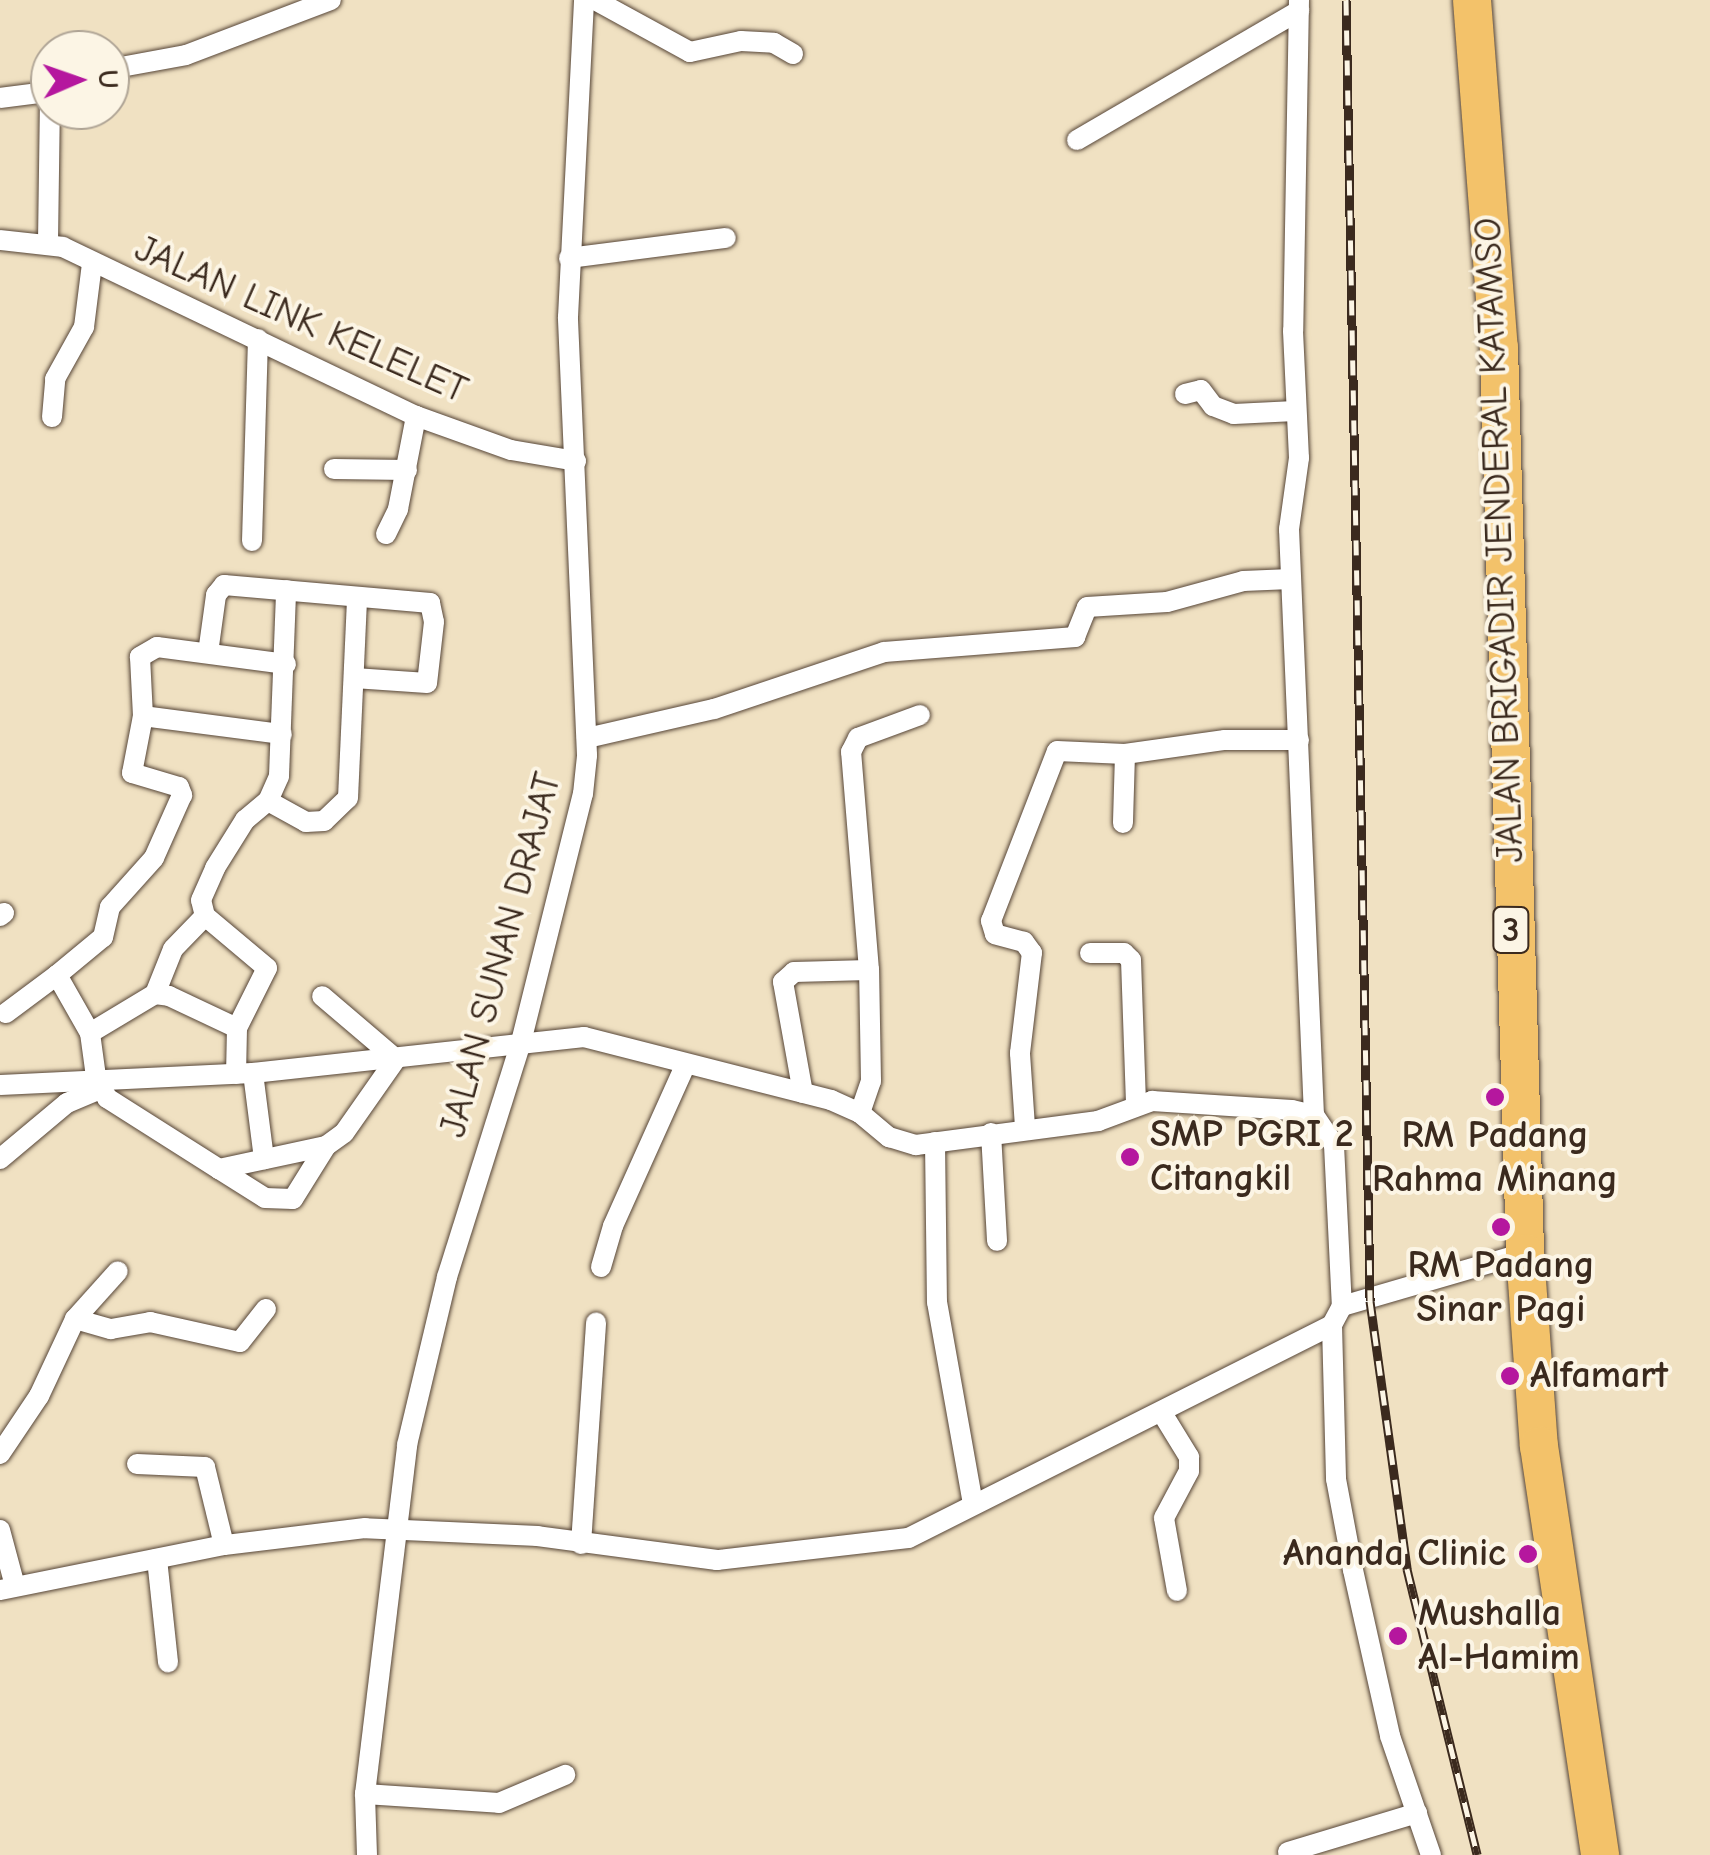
<!DOCTYPE html>
<html>
<head>
<meta charset="utf-8">
<style>
	body { margin:0 }
	#map { position:relative; width:1710px; height:1855px; overflow:hidden; background:#f0e1c2; font-family:"Comic Neue",sans-serif }
	div>[style] { position:absolute }
	.roads { filter:drop-shadow(0 0 2px #564537) drop-shadow(0 0 2px #564537) }
	.street>* { height:20px; margin:-10px; padding:0 10px; transform-origin:10px; border-radius:10px; background:#fff }
	.highway>* { height:38px; margin:-19px; padding:0 19px; transform-origin:19px; border-radius:19px; background:#f3c26a }
	.rail>* { height:9px; margin-top:-4.5px; transform-origin:0; background:repeating-linear-gradient(90deg,#fcf5e5 0 15px,#3b2a1e 0 30px); box-sizing:border-box; border-block:2px solid #3b2a1e }
	.dots>* { width:28px; height:28px; translate:-50% -50%; box-sizing:border-box; border:5px solid #fcf5e5; border-radius:50% }
	span { translate:-50% -50%; white-space:nowrap; text-align:center; line-height:1.15; -webkit-text-stroke:8px #fcf5e5; paint-order:stroke }
	.shield-label span { padding:2px 8px; background:#fcf5e5; border:2px solid; border-radius:8px; -webkit-text-stroke-width:0 }
	.shield-label { font-size:35px; color:#3b2a1e; font-weight:700 }
	.street-label { font-size:38px; color:#3b2a1e }
	.poi-label { font-size:38px; color:#3b2a1e; font-weight:700 }
	.left { translate:0 -50%; text-align:left }
	.right { translate:-100% -50%; text-align:right }
	.north { position:absolute; left:30px; top:30px; width:100px; height:100px; box-sizing:border-box; background:#fcf5e5; border:2px solid #afa495; border-radius:50%; rotate:88deg; font-size:28px; font-weight:700; line-height:40px; text-align:center; color:#3b2a1e }
	.north::after { content:''; display:block; margin:auto; width:35px; height:45px; background:#b5179e; clip-path:polygon(50% 0,100% 100%,50% 72%,0 100%) }
</style>
</head>
<body>
<div id="map">
	<div class="roads">
		<div class="street">
			<div style="left:595px;top:0;width:108px;rotate:28.7deg"></div>
			<div style="left:690px;top:52px;width:52px;rotate:-12.2deg"></div>
			<div style="left:741px;top:41px;width:33px;rotate:3deg"></div>
			<div style="left:774px;top:43px;width:22px;rotate:30deg"></div>
			<div style="left:1299px;top:0;width:331px;rotate:91deg"></div>
			<div style="left:1293px;top:331px;width:127px;rotate:87.3deg"></div>
			<div style="left:1299px;top:458px;width:72px;rotate:98deg"></div>
			<div style="left:1289px;top:529px;width:587px;rotate:87.56deg"></div>
			<div style="left:110px;top:69px;width:77px;rotate:-10.4deg"></div>
			<div style="left:186px;top:55px;width:155px;rotate:-20.8deg"></div>
			<div style="left:0;top:98px;width:47px;rotate:-7.3deg"></div>
			<div style="left:1077px;top:140px;width:257px;rotate:-30.2deg"></div>
			<div style="left:0;top:240px;width:63px;rotate:6.3deg"></div>
			<div style="left:63px;top:247px;width:391px;rotate:25.6deg"></div>
			<div style="left:416px;top:416px;width:101px;rotate:19.7deg"></div>
			<div style="left:511px;top:450px;width:66px;rotate:9.6deg"></div>
			<div style="left:48px;top:242px;width:152px;rotate:-89.2deg"></div>
			<div style="left:569px;top:258px;width:158px;rotate:-7.3deg"></div>
			<div style="left:1185px;top:394px;width:16px;rotate:-14deg"></div>
			<div style="left:1201px;top:390px;width:20px;rotate:53deg"></div>
			<div style="left:1213px;top:406px;width:22px;rotate:21deg"></div>
			<div style="left:1234px;top:414px;width:61px;rotate:-2.8deg"></div>
			<div style="left:52px;top:417px;width:38px;rotate:-85deg"></div>
			<div style="left:55px;top:379px;width:60px;rotate:-60.9deg"></div>
			<div style="left:84px;top:327px;width:64px;rotate:-82.8deg"></div>
			<div style="left:334px;top:469px;width:73px;rotate:0.8deg"></div>
			<div style="left:386px;top:534px;width:28px;rotate:-64deg"></div>
			<div style="left:398px;top:509px;width:95px;rotate:-79deg"></div>
			<div style="left:252px;top:541px;width:202px;rotate:-88.3deg"></div>
			<div style="left:208px;top:653px;width:59px;rotate:-82.1deg"></div>
			<div style="left:216px;top:595px;width:13px;rotate:-51deg"></div>
			<div style="left:224px;top:585px;width:207px;rotate:5deg"></div>
			<div style="left:430px;top:603px;width:19px;rotate:78deg"></div>
			<div style="left:434px;top:622px;width:61px;rotate:96.5deg"></div>
			<div style="left:427px;top:683px;width:73px;rotate:-176.1deg"></div>
			<div style="left:286px;top:664px;width:130px;rotate:-172.5deg"></div>
			<div style="left:157px;top:647px;width:20px;rotate:150deg"></div>
			<div style="left:140px;top:657px;width:59px;rotate:87.1deg"></div>
			<div style="left:143px;top:716px;width:58px;rotate:100.9deg"></div>
			<div style="left:132px;top:773px;width:49px;rotate:16.6deg"></div>
			<div style="left:179px;top:787px;width:9px;rotate:69deg"></div>
			<div style="left:182px;top:795px;width:69px;rotate:114deg"></div>
			<div style="left:154px;top:858px;width:66px;rotate:131.9deg"></div>
			<div style="left:110px;top:907px;width:31px;rotate:103deg"></div>
			<div style="left:103px;top:937px;width:60px;rotate:140.4deg"></div>
			<div style="left:57px;top:975px;width:67px;rotate:60.4deg"></div>
			<div style="left:90px;top:1033px;width:44px;rotate:82.2deg"></div>
			<div style="left:96px;top:1077px;width:24px;rotate:62deg"></div>
			<div style="left:107px;top:1098px;width:133px;rotate:32.4deg"></div>
			<div style="left:219px;top:1169px;width:109px;rotate:-12.1deg"></div>
			<div style="left:326px;top:1146px;width:22px;rotate:-36deg"></div>
			<div style="left:344px;top:1133px;width:90px;rotate:-54.9deg"></div>
			<div style="left:396px;top:1059px;width:97px;rotate:-139.6deg"></div>
			<div style="left:143px;top:716px;width:140px;rotate:7.4deg"></div>
			<div style="left:587px;top:738px;width:130px;rotate:-12.9deg"></div>
			<div style="left:714px;top:709px;width:179px;rotate:-18.5deg"></div>
			<div style="left:884px;top:652px;width:192px;rotate:-4.5deg"></div>
			<div style="left:1075px;top:637px;width:32px;rotate:-68deg"></div>
			<div style="left:1087px;top:607px;width:80px;rotate:-3.6deg"></div>
			<div style="left:1167px;top:602px;width:79px;rotate:-15.4deg"></div>
			<div style="left:1243px;top:581px;width:48px;rotate:-2.4deg"></div>
			<div style="left:1125px;top:754px;width:101px;rotate:-8deg"></div>
			<div style="left:1225px;top:740px;width:74px"></div>
			<div style="left:268px;top:801px;width:43px;rotate:28.9deg"></div>
			<div style="left:306px;top:822px;width:18px;rotate:-3deg"></div>
			<div style="left:324px;top:821px;width:33px;rotate:-44deg"></div>
			<div style="left:348px;top:798px;width:200px;rotate:-87.4deg"></div>
			<div style="left:0;top:916px;width:5px;rotate:-37deg"></div>
			<div style="left:1090px;top:953px;width:34px"></div>
			<div style="left:1124px;top:953px;width:10px;rotate:45deg"></div>
			<div style="left:1131px;top:960px;width:144px;rotate:88deg"></div>
			<div style="left:155px;top:994px;width:48px;rotate:-68.2deg"></div>
			<div style="left:173px;top:949px;width:46px;rotate:-45.9deg"></div>
			<div style="left:6px;top:1013px;width:64px;rotate:-36.7deg"></div>
			<div style="left:237px;top:1028px;width:67px;rotate:-63.4deg"></div>
			<div style="left:267px;top:968px;width:81px;rotate:-140deg"></div>
			<div style="left:205px;top:916px;width:16px;rotate:-104deg"></div>
			<div style="left:201px;top:900px;width:35px;rotate:-66deg"></div>
			<div style="left:215px;top:868px;width:57px;rotate:-58deg"></div>
			<div style="left:245px;top:820px;width:30px;rotate:-40deg"></div>
			<div style="left:268px;top:801px;width:27px;rotate:-66deg"></div>
			<div style="left:279px;top:776px;width:186px;rotate:-87.8deg"></div>
			<div style="left:90px;top:1033px;width:76px;rotate:-31deg"></div>
			<div style="left:155px;top:994px;width:14px;rotate:8deg"></div>
			<div style="left:169px;top:996px;width:75px;rotate:25.2deg"></div>
			<div style="left:237px;top:1028px;width:46px;rotate:91.2deg"></div>
			<div style="left:253px;top:1073px;width:87px;rotate:82.7deg"></div>
			<div style="left:0;top:1085px;width:253px;rotate:-2.7deg"></div>
			<div style="left:253px;top:1073px;width:333px;rotate:-6.2deg"></div>
			<div style="left:584px;top:1037px;width:255px;rotate:14.3deg"></div>
			<div style="left:831px;top:1100px;width:32px;rotate:24deg"></div>
			<div style="left:860px;top:1113px;width:38px;rotate:40deg"></div>
			<div style="left:889px;top:1137px;width:28px;rotate:17deg"></div>
			<div style="left:916px;top:1145px;width:184px;rotate:-7.5deg"></div>
			<div style="left:1098px;top:1121px;width:58px;rotate:-20.3deg"></div>
			<div style="left:1152px;top:1101px;width:140px;rotate:3.7deg"></div>
			<div style="left:1292px;top:1110px;width:23px;rotate:13deg"></div>
			<div style="left:1314px;top:1115px;width:36px;rotate:56deg"></div>
			<div style="left:1334px;top:1145px;width:161px;rotate:87.2deg"></div>
			<div style="left:1342px;top:1306px;width:21px;rotate:118deg"></div>
			<div style="left:1332px;top:1325px;width:474px;rotate:153.3deg"></div>
			<div style="left:908px;top:1538px;width:192px;rotate:173.4deg"></div>
			<div style="left:717px;top:1560px;width:181px;rotate:-172.4deg"></div>
			<div style="left:538px;top:1536px;width:173px;rotate:-177.4deg"></div>
			<div style="left:365px;top:1528px;width:142px;rotate:173.1deg"></div>
			<div style="left:224px;top:1545px;width:228px;rotate:168.6deg"></div>
			<div style="left:803px;top:1093px;width:113px;rotate:-100.2deg"></div>
			<div style="left:783px;top:982px;width:15px;rotate:-42deg"></div>
			<div style="left:794px;top:972px;width:75px;rotate:-1.5deg"></div>
			<div style="left:860px;top:1113px;width:34px;rotate:-71deg"></div>
			<div style="left:871px;top:1081px;width:111px;rotate:-91deg"></div>
			<div style="left:869px;top:970px;width:219px;rotate:-94.7deg"></div>
			<div style="left:851px;top:752px;width:16px;rotate:-63deg"></div>
			<div style="left:858px;top:738px;width:66px;rotate:-20.4deg"></div>
			<div style="left:1025px;top:1127px;width:74px;rotate:-93.9deg"></div>
			<div style="left:1020px;top:1053px;width:101px;rotate:-83.2deg"></div>
			<div style="left:1032px;top:953px;width:14px;rotate:-126deg"></div>
			<div style="left:1024px;top:942px;width:30px;rotate:-165deg"></div>
			<div style="left:995px;top:934px;width:14px;rotate:-107deg"></div>
			<div style="left:991px;top:921px;width:182px;rotate:-68.8deg"></div>
			<div style="left:1057px;top:751px;width:68px;rotate:2.5deg"></div>
			<div style="left:1125px;top:754px;width:69px;rotate:91.7deg"></div>
			<div style="left:991px;top:1133px;width:108px;rotate:86.8deg"></div>
			<div style="left:935px;top:1142px;width:160px;rotate:89.3deg"></div>
			<div style="left:937px;top:1302px;width:206px;rotate:79.9deg"></div>
			<div style="left:0;top:1159px;width:87px;rotate:-39.9deg"></div>
			<div style="left:67px;top:1103px;width:36px;rotate:-23deg"></div>
			<div style="left:219px;top:1169px;width:54px;rotate:32.2deg"></div>
			<div style="left:265px;top:1198px;width:28px;rotate:2deg"></div>
			<div style="left:293px;top:1199px;width:62px;rotate:-58.1deg"></div>
			<div style="left:601px;top:1267px;width:43px;rotate:-73.7deg"></div>
			<div style="left:613px;top:1226px;width:175px;rotate:-65.8deg"></div>
			<div style="left:1342px;top:1306px;width:191px;rotate:-16.2deg"></div>
			<div style="left:75px;top:1319px;width:64px;rotate:-48.1deg"></div>
			<div style="left:1332px;top:1325px;width:154px;rotate:88.5deg"></div>
			<div style="left:1336px;top:1479px;width:93px;rotate:79.4deg"></div>
			<div style="left:1353px;top:1570px;width:170px;rotate:77.4deg"></div>
			<div style="left:1390px;top:1736px;width:126px;rotate:71deg"></div>
			<div style="left:1162px;top:1413px;width:52px;rotate:58.5deg"></div>
			<div style="left:1189px;top:1457px;width:14px;rotate:90deg"></div>
			<div style="left:1189px;top:1471px;width:53px;rotate:118deg"></div>
			<div style="left:1164px;top:1518px;width:74px;rotate:79.9deg"></div>
			<div style="left:0;top:1454px;width:70px;rotate:-56.1deg"></div>
			<div style="left:39px;top:1396px;width:85px;rotate:-64.9deg"></div>
			<div style="left:75px;top:1319px;width:37px;rotate:16deg"></div>
			<div style="left:111px;top:1329px;width:40px;rotate:-10deg"></div>
			<div style="left:150px;top:1322px;width:92px;rotate:12.5deg"></div>
			<div style="left:240px;top:1342px;width:42px;rotate:-51.8deg"></div>
			<div style="left:137px;top:1464px;width:68px;rotate:2.5deg"></div>
			<div style="left:205px;top:1467px;width:80px;rotate:76.3deg"></div>
			<div style="left:0;top:1530px;width:58px;rotate:75deg"></div>
			<div style="left:581px;top:1544px;width:222px;rotate:-86.1deg"></div>
			<div style="left:157px;top:1559px;width:104px;rotate:83.9deg"></div>
			<div style="left:365px;top:1794px;width:134px;rotate:3.8deg"></div>
			<div style="left:499px;top:1803px;width:72px;rotate:-23deg"></div>
			<div style="left:1288px;top:1852px;width:135px;rotate:-16.8deg"></div>
			<div style="left:367px;top:1855px;width:61px;rotate:-91.9deg"></div>
			<div style="left:365px;top:1794px;width:352px;rotate:-83.1deg"></div>
			<div style="left:407px;top:1445px;width:173px;rotate:-76.6deg"></div>
			<div style="left:447px;top:1277px;width:242px;rotate:-72.5deg"></div>
			<div style="left:520px;top:1046px;width:260px;rotate:-76deg"></div>
			<div style="left:583px;top:794px;width:39px;rotate:-84deg"></div>
			<div style="left:587px;top:755px;width:438px;rotate:-92.5deg"></div>
			<div style="left:568px;top:317px;width:317px;rotate:-87.1deg"></div>
		</div>
		<div class="highway">
			<div style="left:1472px;top:0;width:349px;rotate:85.6deg"></div>
			<div style="left:1499px;top:348px;width:905px;rotate:88.35deg"></div>
			<div style="left:1525px;top:1253px;width:194px;rotate:85.9deg"></div>
			<div style="left:1539px;top:1446px;width:414px;rotate:81.5deg"></div>
		</div>
	</div>
	<div class="rail">
		<div style="left:1346px;top:0;width:1301px;rotate:88.94deg"></div>
		<div style="left:1370px;top:1301px;width:271px;rotate:82.1deg"></div>
		<div style="left:1407px;top:1569px;width:294px;rotate:76.2deg"></div>
	</div>
	<div class="dots">
		<div style="left:1495px;top:1097px;background:#b5179e"></div>
		<div style="left:1130px;top:1157px;background:#b5179e"></div>
		<div style="left:1501px;top:1227px;background:#b5179e"></div>
		<div style="left:1510px;top:1376px;background:#b5179e"></div>
		<div style="left:1528px;top:1554px;background:#b5179e"></div>
		<div style="left:1398px;top:1636px;background:#b5179e"></div>
	</div>
	<div class="shield-label">
		<span style="left:1511px;top:930px">3</span>
	</div>
	<div class="street-label">
		<span style="left:301px;top:320px;rotate:24deg">JALAN LINK KELELET</span>
		<span style="left:1500px;top:540px;rotate:-92deg">JALAN BRIGADIR JENDERAL KATAMSO</span>
		<span style="left:501px;top:955px;rotate:-75deg">JALAN SUNAN DRAJAT</span>
	</div>
	<div class="poi-label">
		<span class="left" style="left:1150px;top:1157px">SMP PGRI 2<br>Citangkil</span>
		<span style="left:1495px;top:1158px">RM Padang<br>Rahma Minang</span>
		<span style="left:1501px;top:1288px">RM Padang<br>Sinar Pagi</span>
		<span class="left" style="left:1530px;top:1376px">Alfamart</span>
		<span class="right" style="left:1506px;top:1554px">Ananda Clinic</span>
		<span class="left" style="left:1418px;top:1636px">Mushalla<br>Al-Hamim</span>
	</div>
	<div class="north">U</div>
</div>
</body>
</html>
